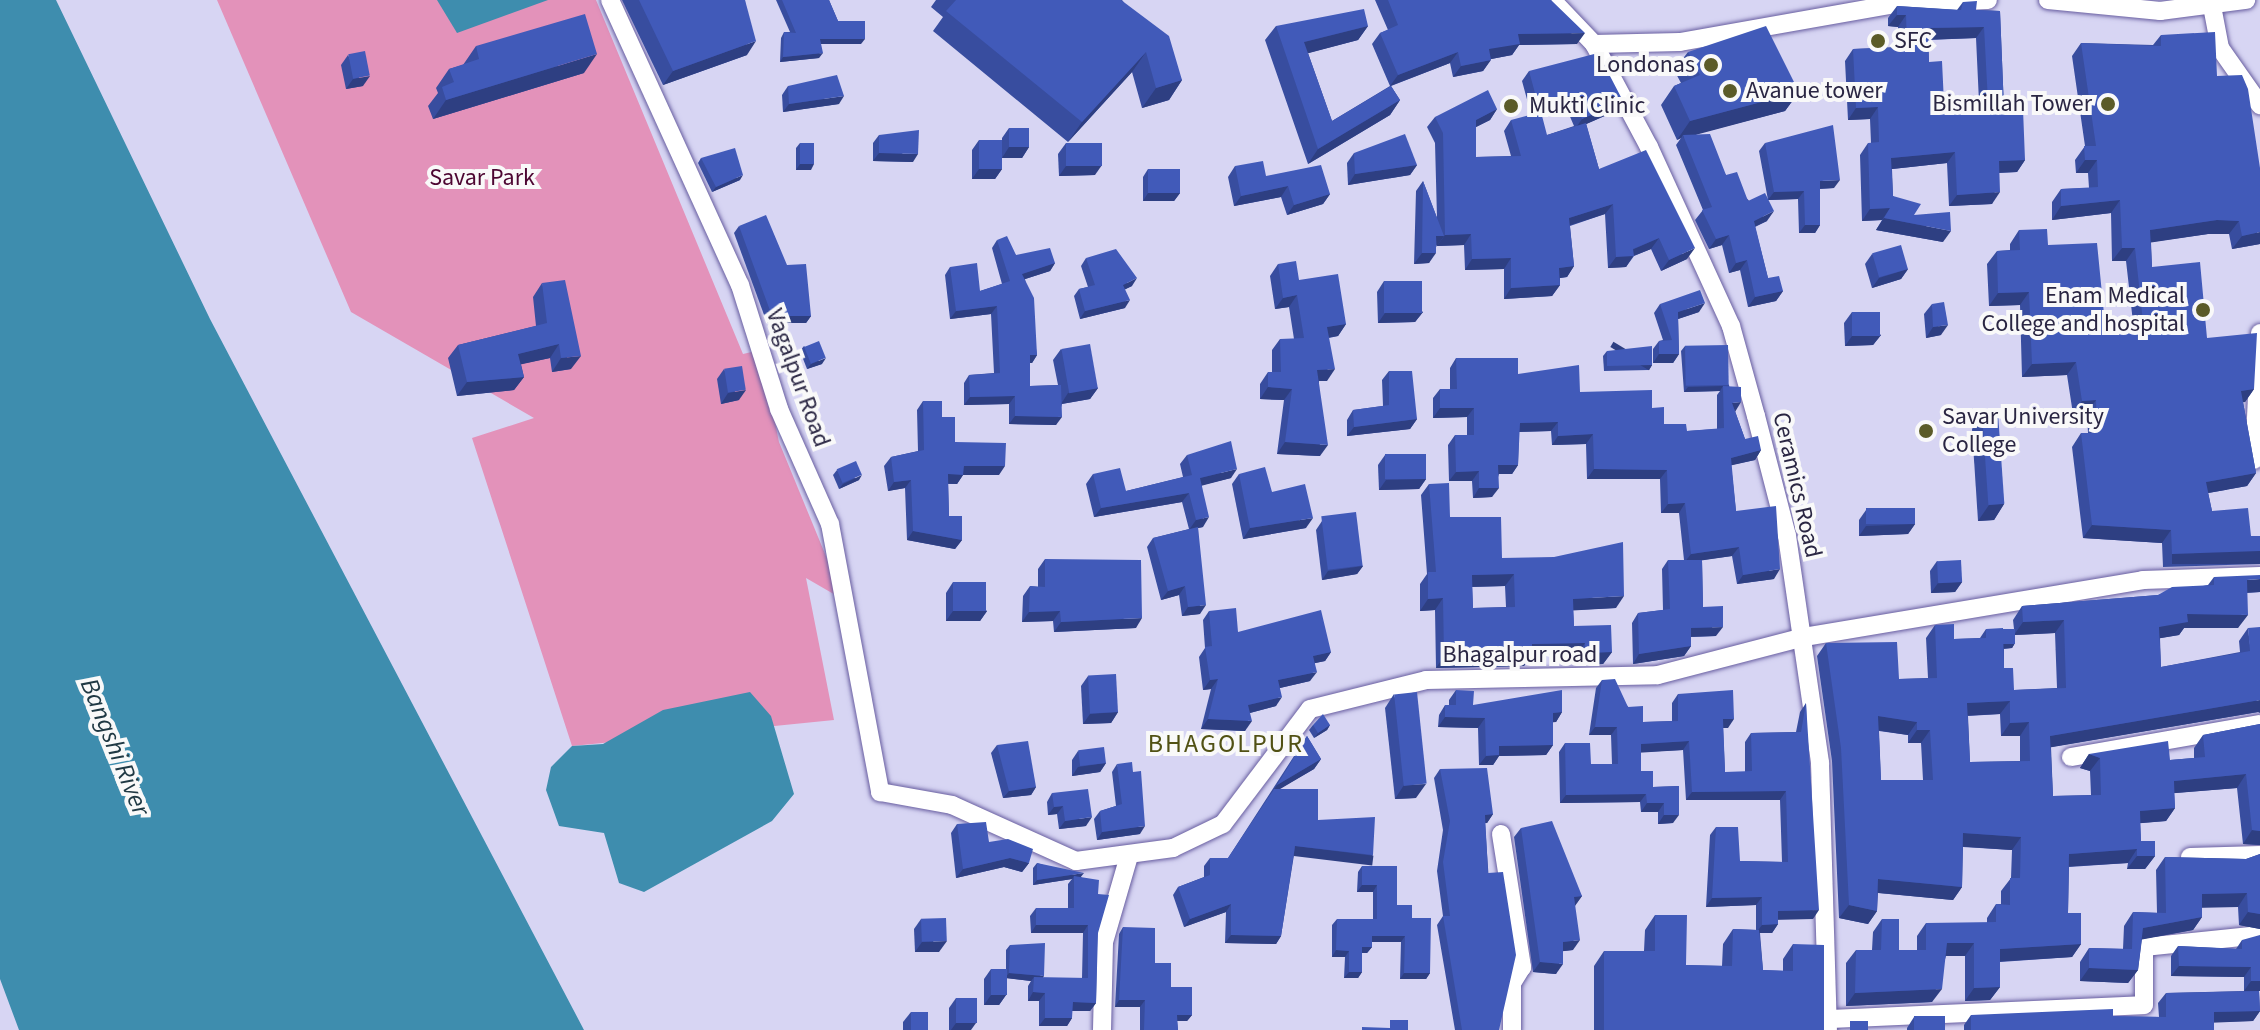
<!DOCTYPE html>
<html>
<head>
<meta charset="utf-8">
<style>
	body { margin:0 }
	#map { position:relative; width:2260px; height:1030px; overflow:hidden; background:#d7d5f3; font-family:"Source Sans 3",sans-serif }
	div>[style] { position:absolute }
	.green>* { inset:0; background:#e392ba }
	.water>* { inset:0; background:#3e8dae }
	.roads { filter:drop-shadow(0 0 2px #675da0) drop-shadow(0 0 2px #675da0) }
	.minor>* { height:18px; margin:-9px; padding:0 9px; transform-origin:9px; border-radius:9px; background:#fff }
	.wall>* { inset:0; background:#384d9f }
	.shaded-wall>* { inset:0; background:#2e3f82; transform-origin:0 0 }
	.building>* { inset:0; background:#415ab9; transform-origin:0 0 }
	.dots>* { width:22px; height:22px; translate:-50% -50%; box-sizing:border-box; border:4px solid #f9f9f9; border-radius:50% }
	span { translate:-50% -50%; white-space:nowrap; text-align:center; line-height:1.15; -webkit-text-stroke:8px #f9f9f9; paint-order:stroke }
	.poi-label { font-size:24px; color:#2a2643 }
	.left { translate:0 -50%; text-align:left }
	.right { translate:-100% -50%; text-align:right }
	.park-label { font-size:24px; color:#4d0632 }
	.street-label { font-size:24px; color:#2a2643 }
	.neighbourhood-label { font-size:26px; color:#515114; letter-spacing:2px }
	.water-label { font-size:26px; color:#203944; font-style:italic }
</style>
</head>
<body>
<div id="map">
	<div class="green">
		<div style="clip-path:polygon(217px 0,596px 0,743px 354px,760px 350px,779px 442px,844px 600px,806px 578px,834px 720px,572px 746px,472px 438px,534px 418px,351px 312px)"></div>
	</div>
	<div class="water">
		<div style="clip-path:polygon(0 0,56px 0,210px 319px,584px 1030px,19px 1030px,0 979px)"></div>
		<div style="clip-path:polygon(437px 0,548px 0,457px 33px)"></div>
		<div style="clip-path:polygon(750px 692px,771px 716px,794px 794px,772px 821px,644px 892px,619px 883px,604px 833px,559px 826px,546px 790px,551px 767px,572px 746px,603px 744px,663px 710px)"></div>
	</div>
	<div class="roads">
		<div class="minor">
			<div style="left:610px;top:0;width:313px;rotate:65.5deg"></div>
			<div style="left:740px;top:285px;width:130px;rotate:72.5deg"></div>
			<div style="left:779px;top:409px;width:126px;rotate:66.1deg"></div>
			<div style="left:830px;top:524px;width:273px;rotate:79.4deg"></div>
			<div style="left:880px;top:792px;width:73px;rotate:10.2deg"></div>
			<div style="left:952px;top:805px;width:136px;rotate:24.3deg"></div>
			<div style="left:1076px;top:861px;width:98px;rotate:-7.6deg"></div>
			<div style="left:1173px;top:848px;width:55px;rotate:-25.6deg"></div>
			<div style="left:1223px;top:824px;width:144px;rotate:-52.9deg"></div>
			<div style="left:1310px;top:709px;width:120px;rotate:-14deg"></div>
			<div style="left:1426px;top:680px;width:232px;rotate:-1.2deg"></div>
			<div style="left:1658px;top:675px;width:151px;rotate:-14.6deg"></div>
			<div style="left:1804px;top:637px;width:344px;rotate:-9.5deg"></div>
			<div style="left:2143px;top:580px;width:117px;rotate:-2deg"></div>
			<div style="left:1552px;top:0;width:61px;rotate:46.3deg"></div>
			<div style="left:1594px;top:44px;width:117px;rotate:61.9deg"></div>
			<div style="left:1649px;top:147px;width:197px;rotate:65.4deg"></div>
			<div style="left:1731px;top:326px;width:93px;rotate:74.5deg"></div>
			<div style="left:1756px;top:416px;width:124px;rotate:75.5deg"></div>
			<div style="left:1787px;top:536px;width:229px;rotate:81.7deg"></div>
			<div style="left:1820px;top:763px;width:267px;rotate:88.3deg"></div>
			<div style="left:2048px;top:0;width:113px;rotate:5.6deg"></div>
			<div style="left:2160px;top:11px;width:87px;rotate:-7.3deg"></div>
			<div style="left:2212px;top:6px;width:43px;rotate:79.2deg"></div>
			<div style="left:2220px;top:48px;width:70px;rotate:54.9deg"></div>
			<div style="left:1594px;top:44px;width:86px;rotate:-1.3deg"></div>
			<div style="left:1680px;top:42px;width:219px;rotate:-10deg"></div>
			<div style="left:1896px;top:4px;width:92px;rotate:-2.5deg"></div>
			<div style="left:2254px;top:460px;width:127px;rotate:-87.3deg"></div>
			<div style="left:2071px;top:757px;width:192px;rotate:-9.9deg"></div>
			<div style="left:1501px;top:834px;width:135px;rotate:81deg"></div>
			<div style="left:1522px;top:967px;width:19px;rotate:122deg"></div>
			<div style="left:1512px;top:983px;width:47px;rotate:90deg"></div>
			<div style="left:2190px;top:857px;width:70px;rotate:-1.6deg"></div>
			<div style="left:1828px;top:1019px;width:316px;rotate:-2.5deg"></div>
			<div style="left:2144px;top:1005px;width:58px;rotate:-90deg"></div>
			<div style="left:2144px;top:947px;width:117px;rotate:-5.9deg"></div>
			<div style="left:1102px;top:1030px;width:88px;rotate:-88.7deg"></div>
			<div style="left:1104px;top:942px;width:90px;rotate:-73.8deg"></div>
		</div>
	</div>
	<div class="wall">
		<div style="clip-path:polygon(622px 0,745px 0,747px 55px,663px 85px)"></div>
		<div style="clip-path:polygon(776px 0,829px 0,838px 21px,861px 44px,821px 44px,819px 58px,780px 62px,781px 38px,784px 32px,790px 32px)"></div>
		<div style="clip-path:polygon(936px 0,1122px 0,1182px 80px,1169px 100px,1142px 108px,1132px 72px,1068px 142px,933px 31px,943px 17px,931px 7px)"></div>
		<div style="clip-path:polygon(1375px 0,1551px 0,1577px 44px,1519px 45px,1512px 55px,1491px 59px,1483px 71px,1453px 77px,1450px 63px,1391px 86px,1400px 100px,1390px 115px,1308px 164px,1265px 40px,1276px 26px,1368px 26px,1358px 40px,1308px 53px,1332px 121px,1390px 86px,1372px 44px,1380px 33px,1388px 30px)"></div>
		<div style="clip-path:polygon(evenodd,1963px 2px,1976px 10px,2000px 11px,2004px 109px,2025px 160px,2017px 172px,1999px 173px,1992px 204px,1949px 206px,1947px 163px,1892px 169px,1893px 196px,1943px 242px,1876px 230px,1882px 220px,1862px 221px,1860px 155px,1868px 143px,1871px 143px,1870px 119px,1848px 120px,1845px 61px,1853px 49px,1899px 47px,1898px 27px,1888px 26px,1888px 18px,1897px 6px,1957px 10px,1963px 2px,1976px 38px,1979px 102px,1944px 103px,1929px 62px,1928px 40px,1976px 38px)"></div>
		<div style="clip-path:polygon(2161px 35px,2217px 76px,2260px 244px,2232px 249px,2229px 234px,2208px 234px,2151px 242px,2152px 267px,2207px 338px,2254px 389px,2245px 402px,2243px 402px,2256px 473px,2247px 486px,2208px 493px,2212px 511px,2251px 536px,2260px 536px,2260px 564px,2163px 567px,2162px 543px,2083px 538px,2072px 447px,2081px 433px,2088px 433px,2087px 413px,2073px 414px,2067px 375px,2022px 377px,2020px 305px,1989px 306px,1987px 264px,1997px 251px,2010px 250px,2010px 244px,2019px 230px,2048px 245px,2105px 324px,2133px 322px,2126px 261px,2112px 261px,2111px 213px,2052px 220px,2052px 202px,2061px 189px,2089px 188px,2088px 173px,2076px 173px,2075px 160px,2085px 146px,2072px 56px,2081px 43px,2153px 45px)"></div>
		<div style="clip-path:polygon(476px 46px,584px 73px,433px 119px,428px 106px,438px 93px,436px 88px,449px 69px,463px 65px)"></div>
		<div style="clip-path:polygon(1688px 52px,1799px 92px,1785px 111px,1696px 134px,1726px 175px,1767px 221px,1755px 227px,1768px 278px,1783px 291px,1776px 301px,1748px 307px,1740px 270px,1729px 273px,1722px 245px,1709px 249px,1695px 220px,1703px 210px,1676px 145px,1681px 138px,1677px 140px,1661px 105px,1674px 86px,1681px 83px,1674px 70px)"></div>
		<div style="clip-path:polygon(348px 55px,363px 86px,346px 89px,341px 65px)"></div>
		<div style="clip-path:polygon(1529px 71px,1623px 101px,1616px 111px,1586px 124px,1599px 169px,1687px 259px,1661px 271px,1651px 249px,1634px 256px,1626px 267px,1608px 268px,1605px 214px,1570px 226px,1574px 266px,1567px 277px,1560px 278px,1560px 285px,1552px 296px,1504px 299px,1504px 269px,1465px 270px,1464px 245px,1437px 246px,1437px 245px,1429px 263px,1414px 264px,1416px 191px,1423px 181px,1437px 218px,1435px 143px,1427px 127px,1435px 117px,1497px 109px,1490px 120px,1476px 127px,1476px 157px,1511px 156px,1504px 131px,1511px 120px,1547px 135px,1574px 126px,1565px 105px,1531px 114px,1522px 81px)"></div>
		<div style="clip-path:polygon(788px 86px,839px 104px,783px 112px,782px 95px)"></div>
		<div style="clip-path:polygon(1009px 128px,1029px 147px,1022px 158px,1002px 158px,1002px 169px,995px 179px,972px 179px,972px 150px,979px 140px,1002px 140px,1002px 138px)"></div>
		<div style="clip-path:polygon(879px 135px,913px 162px,873px 161px,873px 143px)"></div>
		<div style="clip-path:polygon(800px 143px,811px 170px,796px 170px,796px 148px)"></div>
		<div style="clip-path:polygon(1066px 143px,1095px 175px,1059px 176px,1058px 154px)"></div>
		<div style="clip-path:polygon(1765px 143px,1834px 188px,1820px 189px,1820px 225px,1815px 233px,1799px 233px,1798px 199px,1768px 200px,1759px 151px)"></div>
		<div style="clip-path:polygon(1354px 153px,1417px 165px,1410px 175px,1348px 185px,1347px 163px)"></div>
		<div style="clip-path:polygon(701px 158px,740px 180px,712px 192px,698px 163px)"></div>
		<div style="clip-path:polygon(1235px 166px,1266px 176px,1330px 194px,1323px 204px,1287px 215px,1281px 197px,1234px 206px,1228px 177px)"></div>
		<div style="clip-path:polygon(1148px 169px,1180px 193px,1174px 201px,1143px 201px,1143px 177px)"></div>
		<div style="clip-path:polygon(739px 226px,811px 316px,806px 323px,767px 323px,734px 233px)"></div>
		<div style="clip-path:polygon(997px 240px,1016px 255px,1055px 263px,1050px 271px,1025px 279px,1037px 355px,1032px 363px,1030px 363px,1030px 386px,1058px 385px,1053px 360px,1061px 349px,1098px 388px,1090px 399px,1062px 404px,1056px 425px,1009px 424px,1009px 404px,964px 405px,964px 383px,969px 375px,994px 373px,991px 314px,950px 319px,945px 275px,950px 267px,980px 291px,1002px 284px,992px 248px)"></div>
		<div style="clip-path:polygon(1872px 254px,1908px 269px,1901px 279px,1872px 288px,1865px 264px)"></div>
		<div style="clip-path:polygon(1086px 258px,1132px 286px,1125px 289px,1125px 308px,1080px 319px,1074px 296px,1079px 289px,1088px 287px,1081px 266px)"></div>
		<div style="clip-path:polygon(1278px 264px,1299px 280px,1346px 324px,1338px 336px,1329px 338px,1327px 381px,1319px 381px,1320px 456px,1277px 454px,1284px 400px,1260px 399px,1260px 384px,1268px 372px,1272px 372px,1272px 350px,1280px 339px,1294px 339px,1289px 307px,1275px 309px,1270px 276px)"></div>
		<div style="clip-path:polygon(1384px 281px,1423px 312px,1415px 322px,1378px 323px,1377px 292px)"></div>
		<div style="clip-path:polygon(542px 283px,571px 369px,552px 372px,550px 358px,521px 364px,524px 377px,514px 390px,457px 396px,448px 358px,458px 345px,536px 326px,533px 297px)"></div>
		<div style="clip-path:polygon(1660px 304px,1699px 312px,1678px 319px,1679px 354px,1673px 363px,1653px 363px,1653px 349px,1659px 341px,1663px 340px,1654px 313px)"></div>
		<div style="clip-path:polygon(1932px 304px,1941px 335px,1926px 338px,1924px 314px)"></div>
		<div style="clip-path:polygon(1852px 312px,1881px 335px,1873px 345px,1845px 346px,1844px 323px)"></div>
		<div style="clip-path:polygon(804px 346px,822px 364px,807px 369px,800px 351px)"></div>
		<div style="clip-path:polygon(1685px 346px,1729px 385px,1735px 411px,1745px 439px,1761px 450px,1755px 460px,1731px 465px,1736px 511px,1774px 579px,1737px 584px,1732px 556px,1702px 560px,1703px 607px,1716px 636px,1691px 637px,1691px 646px,1684px 656px,1633px 664px,1632px 623px,1638px 613px,1663px 610px,1662px 569px,1668px 560px,1684px 560px,1679px 513px,1661px 513px,1660px 479px,1587px 479px,1586px 444px,1552px 445px,1551px 431px,1519px 432px,1518px 465px,1512px 474px,1499px 474px,1492px 497px,1473px 498px,1472px 481px,1449px 481px,1448px 445px,1455px 435px,1467px 435px,1467px 417px,1433px 418px,1433px 398px,1440px 389px,1450px 389px,1450px 368px,1456px 358px,1580px 392px,1652px 408px,1664px 424px,1687px 431px,1717px 429px,1717px 395px,1720px 391px,1684px 392px,1681px 351px)"></div>
		<div style="clip-path:polygon(1607px 351px,1652px 365px,1649px 370px,1604px 371px,1603px 356px)"></div>
		<div style="clip-path:polygon(724px 369px,739px 400px,721px 404px,717px 379px)"></div>
		<div style="clip-path:polygon(1389px 371px,1417px 419px,1410px 429px,1347px 436px,1347px 420px,1353px 410px,1383px 406px,1382px 380px)"></div>
		<div style="clip-path:polygon(923px 401px,942px 417px,955px 442px,999px 475px,963px 475px,957px 484px,948px 484px,949px 516px,962px 540px,955px 549px,907px 540px,905px 488px,888px 491px,884px 466px,891px 457px,918px 451px,917px 410px)"></div>
		<div style="clip-path:polygon(1982px 414px,2004px 504px,1994px 520px,1978px 521px,1972px 429px)"></div>
		<div style="clip-path:polygon(1187px 455px,1231px 478px,1202px 485px,1203px 527px,1198px 528px,1200px 614px,1182px 616px,1179px 595px,1161px 600px,1147px 547px,1153px 538px,1189px 529px,1182px 502px,1094px 517px,1086px 484px,1093px 474px,1126px 491px,1183px 477px,1180px 464px)"></div>
		<div style="clip-path:polygon(1385px 455px,1426px 479px,1419px 489px,1379px 490px,1378px 465px)"></div>
		<div style="clip-path:polygon(837px 470px,859px 480px,839px 489px,833px 475px)"></div>
		<div style="clip-path:polygon(1239px 474px,1272px 492px,1306px 528px,1243px 539px,1232px 484px)"></div>
		<div style="clip-path:polygon(evenodd,1429px 484px,1450px 517px,1502px 558px,1616px 608px,1573px 610px,1574px 626px,1612px 652px,1603px 664px,1577px 665px,1577px 655px,1531px 655px,1524px 666px,1436px 668px,1435px 610px,1420px 611px,1420px 584px,1427px 574px,1421px 495px,1429px 484px,1505px 586px,1506px 607px,1473px 608px,1472px 587px,1505px 586px)"></div>
		<div style="clip-path:polygon(1866px 510px,1915px 524px,1908px 534px,1859px 536px,1859px 520px)"></div>
		<div style="clip-path:polygon(1322px 521px,1363px 566px,1357px 574px,1322px 580px,1316px 530px)"></div>
		<div style="clip-path:polygon(1045px 559px,1136px 628px,1054px 632px,1053px 621px,1022px 622px,1023px 596px,1030px 586px,1038px 587px,1038px 569px)"></div>
		<div style="clip-path:polygon(1937px 561px,1962px 582px,1955px 592px,1931px 593px,1930px 571px)"></div>
		<div style="clip-path:polygon(evenodd,2214px 577px,2260px 592px,2247px 593px,2238px 628px,2184px 628px,2179px 635px,2160px 638px,2161px 667px,2240px 652px,2239px 641px,2248px 628px,2258px 712px,2051px 747px,2053px 796px,2091px 795px,2090px 771px,2080px 768px,2089px 754px,2170px 760px,2194px 758px,2194px 748px,2203px 735px,2260px 724px,2260px 845px,2243px 844px,2237px 788px,2174px 793px,2175px 808px,2166px 821px,2140px 823px,2141px 841px,2155px 856px,2145px 869px,2127px 869px,2128px 863px,2069px 867px,2068px 913px,2081px 944px,2072px 957px,2000px 962px,2000px 987px,1990px 1000px,1965px 1001px,1965px 956px,1946px 956px,1932px 1002px,1846px 1006px,1846px 963px,1856px 950px,1872px 950px,1873px 932px,1882px 919px,1899px 950px,1917px 950px,1917px 936px,1926px 923px,1987px 923px,1987px 918px,1996px 904px,2001px 904px,2001px 891px,2011px 878px,2012px 850px,1963px 847px,1962px 887px,1953px 900px,1878px 893px,1877px 911px,1868px 924px,1839px 918px,1832px 761px,1817px 656px,1826px 643px,1899px 679px,1928px 678px,1926px 638px,1935px 625px,1954px 639px,1980px 638px,1986px 629px,2014px 629px,2013px 620px,2022px 606px,2158px 595px,2208px 585px,2214px 577px,2055px 633px,2057px 688px,2014px 690px,2004px 668px,2004px 649px,2012px 648px,2015px 643px,2015px 635px,2055px 633px,2214px 577px,2000px 714px,2001px 736px,2020px 736px,2020px 761px,1970px 762px,1968px 716px,2000px 714px,2214px 577px,1879px 731px,1908px 735px,1908px 743px,1921px 743px,1923px 780px,1881px 780px,1879px 731px)"></div>
		<div style="clip-path:polygon(953px 582px,987px 611px,980px 621px,946px 621px,946px 593px)"></div>
		<div style="clip-path:polygon(1209px 611px,1238px 632px,1331px 652px,1325px 661px,1315px 663px,1310px 681px,1280px 688px,1276px 706px,1250px 713px,1245px 731px,1201px 729px,1211px 689px,1203px 690px,1199px 657px,1205px 648px,1203px 620px)"></div>
		<div style="clip-path:polygon(1088px 676px,1118px 712px,1111px 723px,1083px 724px,1081px 686px)"></div>
		<div style="clip-path:polygon(1602px 680px,1643px 722px,1672px 721px,1672px 703px,1678px 694px,1728px 728px,1723px 728px,1725px 772px,1745px 772px,1745px 742px,1751px 733px,1796px 732px,1800px 712px,1806px 703px,1813px 919px,1778px 919px,1778px 924px,1772px 933px,1760px 933px,1763px 970px,1783px 971px,1783px 959px,1793px 944px,1824px 1030px,1594px 1030px,1594px 966px,1604px 951px,1644px 951px,1645px 930px,1655px 915px,1686px 965px,1722px 966px,1723px 944px,1733px 929px,1756px 930px,1756px 905px,1706px 907px,1710px 835px,1716px 827px,1740px 861px,1782px 862px,1780px 800px,1686px 800px,1683px 750px,1641px 752px,1641px 771px,1653px 787px,1679px 786px,1673px 823px,1658px 824px,1658px 812px,1641px 812px,1640px 802px,1560px 803px,1559px 752px,1565px 743px,1591px 764px,1612px 764px,1611px 735px,1589px 735px,1596px 688px)"></div>
		<div style="clip-path:polygon(1456px 690px,1473px 705px,1562px 712px,1556px 722px,1553px 722px,1553px 745px,1546px 755px,1499px 756px,1493px 765px,1479px 765px,1478px 728px,1438px 727px,1439px 715px,1445px 705px,1449px 705px,1449px 700px)"></div>
		<div style="clip-path:polygon(1394px 694px,1416px 798px,1395px 799px,1385px 708px)"></div>
		<div style="clip-path:polygon(1313px 725px,1330px 725px,1327px 730px,1314px 738px,1309px 730px)"></div>
		<div style="clip-path:polygon(1307px 736px,1321px 759px,1314px 769px,1279px 789px,1318px 820px,1373px 855px,1368px 863px,1294px 855px,1281px 936px,1276px 944px,1225px 943px,1226px 912px,1184px 927px,1173px 895px,1178px 887px,1204px 877px,1204px 866px,1210px 858px,1228px 858px)"></div>
		<div style="clip-path:polygon(997px 745px,1036px 787px,1031px 795px,1003px 798px,991px 753px)"></div>
		<div style="clip-path:polygon(1078px 751px,1106px 763px,1100px 772px,1072px 776px,1072px 760px)"></div>
		<div style="clip-path:polygon(1117px 764px,1140px 834px,1097px 840px,1094px 819px,1100px 811px,1116px 806px,1112px 772px)"></div>
		<div style="clip-path:polygon(1440px 769px,1493px 814px,1487px 823px,1485px 823px,1499px 1030px,1455px 1030px,1437px 925px,1443px 916px,1437px 871px,1443px 830px,1434px 778px)"></div>
		<div style="clip-path:polygon(1052px 793px,1086px 826px,1059px 829px,1057px 814px,1048px 815px,1047px 802px)"></div>
		<div style="clip-path:polygon(957px 824px,989px 842px,1029px 863px,1022px 872px,1004px 867px,956px 878px,951px 833px)"></div>
		<div style="clip-path:polygon(1521px 828px,1582px 896px,1575px 905px,1573px 950px,1563px 951px,1556px 974px,1533px 972px,1514px 837px)"></div>
		<div style="clip-path:polygon(2260px 854px,2260px 929px,2239px 925px,2238px 907px,2202px 907px,2202px 917px,2193px 930px,2142px 939px,2138px 970px,2128px 983px,2080px 981px,2080px 962px,2089px 948px,2123px 949px,2124px 926px,2133px 912px,2157px 913px,2156px 870px,2165px 857px,2246px 859px)"></div>
		<div style="clip-path:polygon(1037px 863px,1081px 877px,1098px 894px,1096px 1003px,1090px 1011px,1072px 1011px,1072px 1018px,1067px 1026px,1039px 1026px,1039px 1001px,1028px 1001px,1028px 986px,1031px 981px,1007px 978px,1006px 995px,999px 1005px,984px 1005px,984px 979px,991px 969px,1006px 969px,1006px 950px,1010px 945px,1043px 978px,1082px 978px,1083px 933px,1031px 933px,1030px 916px,1036px 908px,1068px 908px,1068px 884px,1072px 879px,1033px 885px,1033px 868px)"></div>
		<div style="clip-path:polygon(1362px 866px,1397px 905px,1412px 918px,1430px 973px,1426px 979px,1400px 979px,1401px 942px,1372px 942px,1372px 947px,1367px 953px,1362px 953px,1362px 972px,1358px 978px,1344px 978px,1345px 957px,1332px 957px,1332px 925px,1337px 919px,1373px 919px,1373px 892px,1357px 892px,1358px 872px)"></div>
		<div style="clip-path:polygon(921px 919px,939px 952px,915px 952px,914px 929px)"></div>
		<div style="clip-path:polygon(1123px 927px,1155px 963px,1171px 987px,1192px 1015px,1187px 1021px,1177px 1021px,1178px 1030px,1140px 1030px,1140px 1007px,1115px 1007px,1119px 934px)"></div>
		<div style="clip-path:polygon(2242px 940px,2259px 991px,2260px 1011px,2253px 1021px,2214px 1022px,2214px 1030px,1964px 1030px,1964px 1025px,1971px 1015px,2159px 1017px,2158px 1003px,2166px 993px,2244px 991px,2244px 977px,2171px 976px,2171px 956px,2178px 946px,2236px 949px)"></div>
		<div style="clip-path:polygon(956px 998px,971px 1030px,949px 1030px,949px 1008px)"></div>
		<div style="clip-path:polygon(911px 1012px,928px 1030px,903px 1030px,903px 1022px)"></div>
		<div style="clip-path:polygon(1914px 1017px,1945px 1030px,1907px 1030px,1907px 1028px)"></div>
	</div>
	<div class="shaded-wall">
		<div style="clip-path:polygon(1897px 15px,1906px 15px,1898px 27px,1888px 26px)"></div>
		<div style="clip-path:polygon(1368px 26px,1358px 40px,1294px 57px,1304px 42px)"></div>
		<div style="clip-path:polygon(1984px 27px,1976px 38px,1919px 40px,1928px 28px)"></div>
		<div style="clip-path:polygon(1585px 33px,1577px 44px,1519px 45px,1512px 55px,1481px 61px,1489px 49px,1518px 34px)"></div>
		<div style="clip-path:polygon(820px 39px,865px 39px,861px 44px,816px 44px)"></div>
		<div style="clip-path:polygon(756px 41px,747px 55px,663px 85px,673px 71px)"></div>
		<div style="clip-path:polygon(1146px 52px,1132px 72px,1068px 142px,1082px 122px)"></div>
		<div style="clip-path:polygon(1458px 52px,1450px 63px,1390px 86px,1398px 75px)"></div>
		<div style="clip-path:polygon(823px 53px,819px 58px,780px 62px,783px 57px)"></div>
		<div style="clip-path:polygon(597px 54px,584px 73px,433px 119px,446px 100px)"></div>
		<div style="clip-path:polygon(1491px 60px,1483px 71px,1453px 77px,1461px 66px)"></div>
		<div style="clip-path:polygon(370px 76px,363px 86px,346px 89px,353px 79px)"></div>
		<div style="clip-path:polygon(1182px 80px,1169px 100px,1142px 108px,1156px 88px)"></div>
		<div style="clip-path:polygon(1799px 92px,1785px 111px,1684px 138px,1683px 135px,1681px 138px,1677px 140px,1690px 121px)"></div>
		<div style="clip-path:polygon(1572px 95px,1565px 105px,1531px 114px,1538px 104px)"></div>
		<div style="clip-path:polygon(844px 96px,839px 104px,783px 112px,789px 104px)"></div>
		<div style="clip-path:polygon(1400px 100px,1390px 115px,1308px 164px,1318px 149px)"></div>
		<div style="clip-path:polygon(1623px 101px,1616px 111px,1575px 129px,1582px 119px)"></div>
		<div style="clip-path:polygon(1878px 107px,1870px 119px,1848px 120px,1856px 108px)"></div>
		<div style="clip-path:polygon(1497px 109px,1490px 120px,1468px 131px,1476px 120px)"></div>
		<div style="clip-path:polygon(1009px 147px,1029px 147px,1022px 158px,1002px 158px)"></div>
		<div style="clip-path:polygon(1955px 152px,1947px 163px,1883px 170px,1891px 158px)"></div>
		<div style="clip-path:polygon(879px 153px,918px 154px,913px 162px,873px 161px)"></div>
		<div style="clip-path:polygon(2025px 160px,2017px 172px,1990px 173px,1999px 161px)"></div>
		<div style="clip-path:polygon(2085px 160px,2097px 160px,2088px 173px,2076px 173px)"></div>
		<div style="clip-path:polygon(800px 164px,814px 164px,811px 170px,796px 170px)"></div>
		<div style="clip-path:polygon(1102px 165px,1095px 175px,1059px 176px,1066px 166px)"></div>
		<div style="clip-path:polygon(1417px 165px,1410px 175px,1348px 185px,1355px 174px)"></div>
		<div style="clip-path:polygon(979px 169px,1002px 169px,995px 179px,972px 179px)"></div>
		<div style="clip-path:polygon(743px 175px,740px 180px,712px 192px,716px 187px)"></div>
		<div style="clip-path:polygon(1840px 180px,1834px 188px,1814px 189px,1820px 181px)"></div>
		<div style="clip-path:polygon(1288px 186px,1281px 197px,1234px 206px,1241px 196px)"></div>
		<div style="clip-path:polygon(1804px 191px,1798px 199px,1768px 200px,1774px 192px)"></div>
		<div style="clip-path:polygon(2000px 192px,1992px 204px,1949px 206px,1957px 195px)"></div>
		<div style="clip-path:polygon(1148px 193px,1180px 193px,1174px 201px,1143px 201px)"></div>
		<div style="clip-path:polygon(1330px 194px,1323px 204px,1287px 215px,1294px 205px)"></div>
		<div style="clip-path:polygon(2120px 200px,2111px 213px,2052px 220px,2061px 206px)"></div>
		<div style="clip-path:polygon(1613px 204px,1605px 214px,1561px 228px,1569px 218px)"></div>
		<div style="clip-path:polygon(1890px 208px,1882px 220px,1862px 221px,1870px 209px)"></div>
		<div style="clip-path:polygon(1774px 211px,1767px 221px,1747px 230px,1754px 221px)"></div>
		<div style="clip-path:polygon(1884px 218px,1951px 231px,1943px 242px,1876px 230px)"></div>
		<div style="clip-path:polygon(2217px 220px,2239px 221px,2229px 234px,2208px 234px,2141px 244px,2150px 230px)"></div>
		<div style="clip-path:polygon(1805px 225px,1820px 225px,1815px 233px,1799px 233px)"></div>
		<div style="clip-path:polygon(2260px 232px,2260px 244px,2232px 249px,2242px 236px)"></div>
		<div style="clip-path:polygon(1471px 234px,1464px 245px,1437px 246px,1445px 235px)"></div>
		<div style="clip-path:polygon(1729px 235px,1722px 245px,1709px 249px,1716px 239px)"></div>
		<div style="clip-path:polygon(1436px 236px,1444px 236px,1437px 246px)"></div>
		<div style="clip-path:polygon(1659px 238px,1651px 249px,1633px 256px,1626px 267px,1608px 268px,1616px 257px)"></div>
		<div style="clip-path:polygon(1695px 248px,1687px 259px,1661px 271px,1669px 260px)"></div>
		<div style="clip-path:polygon(2122px 248px,2135px 248px,2126px 261px,2112px 261px)"></div>
		<div style="clip-path:polygon(1422px 253px,1436px 253px,1429px 263px,1414px 264px)"></div>
		<div style="clip-path:polygon(1511px 258px,1504px 269px,1465px 270px,1472px 259px)"></div>
		<div style="clip-path:polygon(1747px 260px,1740px 270px,1729px 273px,1736px 263px)"></div>
		<div style="clip-path:polygon(1055px 263px,1050px 271px,1016px 282px,1022px 274px)"></div>
		<div style="clip-path:polygon(1574px 266px,1567px 277px,1552px 279px,1559px 268px)"></div>
		<div style="clip-path:polygon(1908px 269px,1901px 279px,1872px 288px,1879px 278px)"></div>
		<div style="clip-path:polygon(1137px 278px,1132px 286px,1118px 293px,1123px 285px)"></div>
		<div style="clip-path:polygon(1560px 285px,1552px 296px,1504px 299px,1511px 288px)"></div>
		<div style="clip-path:polygon(1783px 291px,1776px 301px,1748px 307px,1755px 297px)"></div>
		<div style="clip-path:polygon(2029px 292px,2020px 305px,1989px 306px,1998px 293px)"></div>
		<div style="clip-path:polygon(1297px 295px,1289px 307px,1275px 309px,1283px 298px)"></div>
		<div style="clip-path:polygon(1130px 300px,1125px 308px,1080px 319px,1085px 311px)"></div>
		<div style="clip-path:polygon(1705px 303px,1699px 312px,1672px 321px,1678px 312px)"></div>
		<div style="clip-path:polygon(997px 306px,991px 314px,950px 319px,956px 311px)"></div>
		<div style="clip-path:polygon(1423px 312px,1415px 322px,1378px 323px,1385px 313px)"></div>
		<div style="clip-path:polygon(772px 316px,811px 316px,806px 323px,767px 323px)"></div>
		<div style="clip-path:polygon(1346px 324px,1338px 336px,1318px 339px,1327px 327px)"></div>
		<div style="clip-path:polygon(1948px 325px,1941px 335px,1926px 338px,1933px 327px)"></div>
		<div style="clip-path:polygon(1881px 335px,1873px 345px,1845px 346px,1852px 336px)"></div>
		<div style="clip-path:polygon(559px 344px,550px 358px,509px 367px,518px 354px)"></div>
		<div style="clip-path:polygon(1659px 354px,1679px 354px,1673px 363px,1653px 363px)"></div>
		<div style="clip-path:polygon(1030px 355px,1037px 355px,1032px 363px,1024px 363px)"></div>
		<div style="clip-path:polygon(581px 356px,571px 369px,552px 372px,561px 358px)"></div>
		<div style="clip-path:polygon(826px 358px,822px 364px,807px 369px,811px 364px)"></div>
		<div style="clip-path:polygon(2076px 362px,2067px 375px,2022px 377px,2032px 364px)"></div>
		<div style="left:1652px;top:365px;width:6px;height:45px;rotate:121deg"></div>
		<div style="clip-path:polygon(1335px 369px,1327px 381px,1309px 381px,1317px 370px)"></div>
		<div style="clip-path:polygon(524px 377px,514px 390px,457px 396px,467px 382px)"></div>
		<div style="clip-path:polygon(1723px 386px,1720px 391px,1684px 392px,1688px 387px)"></div>
		<div style="clip-path:polygon(1268px 387px,1292px 389px,1284px 400px,1260px 399px)"></div>
		<div style="clip-path:polygon(1098px 388px,1090px 399px,1061px 404px,1068px 393px)"></div>
		<div style="clip-path:polygon(2254px 389px,2245px 402px,2232px 404px,2241px 391px)"></div>
		<div style="clip-path:polygon(746px 390px,739px 400px,721px 404px,728px 393px)"></div>
		<div style="clip-path:polygon(1015px 396px,1009px 404px,964px 405px,970px 397px)"></div>
		<div style="clip-path:polygon(2096px 400px,2087px 413px,2073px 414px,2082px 401px)"></div>
		<div style="clip-path:polygon(1741px 402px,1735px 412px,1732px 403px)"></div>
		<div style="clip-path:polygon(1440px 408px,1474px 408px,1467px 417px,1433px 418px)"></div>
		<div style="clip-path:polygon(1015px 416px,1062px 417px,1056px 425px,1009px 424px)"></div>
		<div style="clip-path:polygon(1417px 419px,1410px 429px,1347px 436px,1354px 427px)"></div>
		<div style="clip-path:polygon(1558px 422px,1551px 431px,1513px 432px,1520px 423px)"></div>
		<div style="clip-path:polygon(1593px 434px,1586px 444px,1552px 445px,1558px 436px)"></div>
		<div style="clip-path:polygon(1285px 442px,1328px 445px,1320px 456px,1277px 454px)"></div>
		<div style="clip-path:polygon(1761px 450px,1755px 460px,1724px 467px,1731px 458px)"></div>
		<div style="clip-path:polygon(1498px 465px,1518px 465px,1512px 474px,1492px 474px)"></div>
		<div style="clip-path:polygon(964px 466px,1005px 466px,999px 475px,959px 475px,963px 475px,957px 484px,941px 483px,948px 474px)"></div>
		<div style="clip-path:polygon(1237px 469px,1231px 478px,1193px 488px,1200px 478px)"></div>
		<div style="clip-path:polygon(1594px 469px,1667px 470px,1660px 479px,1587px 479px)"></div>
		<div style="clip-path:polygon(1479px 471px,1472px 481px,1449px 481px,1456px 472px)"></div>
		<div style="clip-path:polygon(2256px 473px,2247px 486px,2197px 495px,2206px 482px)"></div>
		<div style="clip-path:polygon(862px 475px,859px 480px,839px 489px,843px 484px)"></div>
		<div style="clip-path:polygon(1426px 479px,1419px 489px,1379px 490px,1386px 480px)"></div>
		<div style="clip-path:polygon(911px 480px,905px 488px,888px 491px,894px 482px)"></div>
		<div style="clip-path:polygon(1479px 488px,1499px 488px,1492px 497px,1473px 498px)"></div>
		<div style="clip-path:polygon(1189px 493px,1182px 502px,1094px 517px,1101px 508px)"></div>
		<div style="clip-path:polygon(1685px 503px,1679px 513px,1661px 513px,1668px 504px)"></div>
		<div style="clip-path:polygon(2004px 504px,1994px 520px,1978px 521px,1989px 505px)"></div>
		<div style="clip-path:polygon(1209px 517px,1203px 527px,1189px 530px,1196px 520px)"></div>
		<div style="clip-path:polygon(1313px 518px,1306px 528px,1243px 539px,1250px 528px)"></div>
		<div style="clip-path:polygon(1915px 524px,1908px 534px,1859px 536px,1866px 526px)"></div>
		<div style="clip-path:polygon(2092px 525px,2171px 530px,2162px 543px,2083px 538px)"></div>
		<div style="clip-path:polygon(913px 531px,962px 540px,955px 549px,907px 540px)"></div>
		<div style="clip-path:polygon(1739px 547px,1732px 556px,1684px 563px,1691px 554px)"></div>
		<div style="left:2260px;top:551px;width:13px;height:88px;rotate:90deg"></div>
		<div style="clip-path:polygon(1363px 566px,1357px 574px,1322px 580px,1328px 571px)"></div>
		<div style="clip-path:polygon(1780px 569px,1774px 579px,1737px 584px,1743px 575px)"></div>
		<div style="clip-path:polygon(1514px 574px,1505px 586px,1464px 587px,1472px 575px)"></div>
		<div style="clip-path:polygon(2260px 579px,2260px 592px,2238px 593px,2247px 580px)"></div>
		<div style="clip-path:polygon(1962px 582px,1955px 592px,1931px 593px,1938px 583px)"></div>
		<div style="clip-path:polygon(1185px 586px,1179px 595px,1161px 600px,1168px 591px)"></div>
		<div style="clip-path:polygon(1624px 596px,1616px 608px,1564px 611px,1573px 599px)"></div>
		<div style="clip-path:polygon(1443px 598px,1435px 610px,1420px 611px,1428px 599px)"></div>
		<div style="clip-path:polygon(1206px 605px,1200px 614px,1182px 616px,1188px 607px)"></div>
		<div style="clip-path:polygon(953px 611px,987px 611px,980px 621px,946px 621px)"></div>
		<div style="clip-path:polygon(1060px 611px,1053px 621px,1022px 622px,1029px 612px)"></div>
		<div style="clip-path:polygon(2187px 614px,2248px 615px,2238px 628px,2184px 628px,2179px 635px,2150px 640px,2159px 627px)"></div>
		<div style="clip-path:polygon(1142px 618px,1136px 628px,1054px 632px,1061px 622px)"></div>
		<div style="clip-path:polygon(2064px 620px,2055px 633px,2014px 635px,2023px 622px)"></div>
		<div style="clip-path:polygon(1723px 627px,1716px 636px,1684px 637px,1691px 628px)"></div>
		<div style="clip-path:polygon(1585px 643px,1577px 655px,1531px 655px,1524px 666px,1436px 668px,1444px 656px,1532px 644px)"></div>
		<div style="clip-path:polygon(2015px 643px,2012px 648px,1996px 649px,2000px 644px)"></div>
		<div style="clip-path:polygon(1691px 646px,1684px 656px,1633px 664px,1639px 654px)"></div>
		<div style="clip-path:polygon(1331px 652px,1325px 661px,1306px 665px,1313px 656px)"></div>
		<div style="clip-path:polygon(1612px 652px,1603px 664px,1577px 665px,1585px 653px)"></div>
		<div style="clip-path:polygon(1317px 672px,1310px 681px,1271px 690px,1278px 680px)"></div>
		<div style="clip-path:polygon(1218px 679px,1211px 689px,1203px 690px,1210px 680px)"></div>
		<div style="clip-path:polygon(1282px 697px,1276px 706px,1242px 715px,1248px 705px)"></div>
		<div style="clip-path:polygon(2260px 700px,2260px 713px,2258px 712px,2041px 749px,2050px 736px)"></div>
		<div style="clip-path:polygon(2010px 701px,2000px 714px,1958px 716px,1967px 703px)"></div>
		<div style="clip-path:polygon(1118px 712px,1111px 723px,1083px 724px,1090px 714px)"></div>
		<div style="clip-path:polygon(1562px 712px,1556px 722px,1546px 723px,1553px 713px)"></div>
		<div style="clip-path:polygon(1878px 716px,1917px 722px,1908px 735px,1869px 729px)"></div>
		<div style="clip-path:polygon(1445px 717px,1485px 718px,1478px 728px,1438px 727px)"></div>
		<div style="clip-path:polygon(1208px 719px,1252px 721px,1245px 731px,1201px 729px)"></div>
		<div style="clip-path:polygon(1723px 719px,1734px 719px,1728px 728px,1717px 728px)"></div>
		<div style="clip-path:polygon(2029px 722px,2020px 736px,2001px 736px,2010px 723px)"></div>
		<div style="clip-path:polygon(1330px 725px,1327px 730px,1314px 738px,1318px 733px)"></div>
		<div style="clip-path:polygon(1595px 727px,1617px 727px,1611px 735px,1589px 735px)"></div>
		<div style="clip-path:polygon(1917px 730px,1930px 730px,1921px 743px,1908px 743px)"></div>
		<div style="clip-path:polygon(1689px 741px,1683px 750px,1635px 753px,1641px 744px)"></div>
		<div style="clip-path:polygon(1553px 745px,1546px 755px,1499px 756px,1493px 765px,1479px 765px,1486px 756px,1499px 746px)"></div>
		<div style="clip-path:polygon(2089px 754px,2100px 758px,2090px 771px,2080px 768px)"></div>
		<div style="clip-path:polygon(1321px 759px,1314px 769px,1270px 795px,1277px 785px)"></div>
		<div style="clip-path:polygon(1106px 763px,1100px 772px,1072px 776px,1078px 767px)"></div>
		<div style="clip-path:polygon(2246px 774px,2237px 788px,2164px 794px,2174px 781px)"></div>
		<div style="clip-path:polygon(1426px 784px,1416px 798px,1395px 799px,1404px 785px)"></div>
		<div style="clip-path:polygon(1036px 787px,1031px 795px,1003px 798px,1009px 791px)"></div>
		<div style="clip-path:polygon(1786px 791px,1780px 800px,1686px 800px,1692px 792px)"></div>
		<div style="clip-path:polygon(1646px 794px,1640px 802px,1560px 803px,1566px 795px)"></div>
		<div style="clip-path:polygon(1647px 803px,1664px 803px,1658px 812px,1641px 812px)"></div>
		<div style="clip-path:polygon(1063px 806px,1057px 814px,1048px 815px,1054px 807px)"></div>
		<div style="clip-path:polygon(2175px 808px,2166px 821px,2131px 824px,2140px 811px)"></div>
		<div style="clip-path:polygon(1493px 814px,1487px 823px,1478px 824px,1485px 815px)"></div>
		<div style="clip-path:polygon(1664px 815px,1679px 815px,1673px 823px,1658px 824px)"></div>
		<div style="clip-path:polygon(1092px 817px,1086px 826px,1059px 829px,1065px 821px)"></div>
		<div style="clip-path:polygon(1145px 826px,1140px 834px,1097px 840px,1102px 832px)"></div>
		<div style="clip-path:polygon(2252px 830px,2260px 831px,2260px 845px,2243px 844px)"></div>
		<div style="clip-path:polygon(1963px 833px,2021px 837px,2012px 850px,1954px 846px)"></div>
		<div style="left:1295px;top:846px;width:79px;height:10px;rotate:7deg"></div>
		<div style="clip-path:polygon(2137px 849px,2128px 863px,2059px 867px,2069px 854px)"></div>
		<div style="clip-path:polygon(2137px 856px,2155px 856px,2145px 869px,2127px 869px)"></div>
		<div style="clip-path:polygon(1010px 858px,1029px 863px,1022px 872px,1004px 867px,956px 878px,963px 869px)"></div>
		<div style="clip-path:polygon(1084px 873px,1080px 878px,1074px 876px,1072px 879px,1033px 885px,1037px 880px)"></div>
		<div style="clip-path:polygon(1878px 879px,1962px 887px,1953px 900px,1869px 892px)"></div>
		<div style="clip-path:polygon(1362px 885px,1377px 885px,1373px 892px,1357px 892px)"></div>
		<div style="clip-path:polygon(2247px 893px,2238px 907px,2193px 908px,2202px 894px)"></div>
		<div style="clip-path:polygon(1582px 896px,1575px 906px,1574px 897px)"></div>
		<div style="clip-path:polygon(1762px 897px,1756px 905px,1706px 907px,1712px 898px)"></div>
		<div style="clip-path:polygon(1231px 904px,1226px 912px,1184px 927px,1190px 919px)"></div>
		<div style="clip-path:polygon(1849px 905px,1877px 911px,1868px 924px,1839px 918px)"></div>
		<div style="clip-path:polygon(1819px 910px,1813px 919px,1772px 920px,1778px 911px)"></div>
		<div style="clip-path:polygon(2248px 912px,2260px 914px,2260px 929px,2239px 925px)"></div>
		<div style="clip-path:polygon(2202px 917px,2193px 930px,2134px 941px,2143px 928px)"></div>
		<div style="clip-path:polygon(1778px 924px,1772px 933px,1756px 933px,1762px 925px)"></div>
		<div style="clip-path:polygon(1036px 925px,1088px 925px,1083px 933px,1031px 933px)"></div>
		<div style="clip-path:polygon(1231px 935px,1281px 936px,1276px 944px,1225px 943px)"></div>
		<div style="clip-path:polygon(1372px 936px,1405px 936px,1401px 942px,1367px 942px)"></div>
		<div style="clip-path:polygon(1580px 940px,1573px 950px,1556px 952px,1563px 942px)"></div>
		<div style="clip-path:polygon(947px 941px,939px 952px,915px 952px,922px 942px)"></div>
		<div style="clip-path:polygon(1947px 943px,1974px 943px,1965px 956px,1938px 956px)"></div>
		<div style="clip-path:polygon(2081px 944px,2072px 957px,1991px 962px,2000px 949px)"></div>
		<div style="clip-path:polygon(1362px 947px,1372px 947px,1367px 953px,1358px 953px)"></div>
		<div style="clip-path:polygon(1336px 950px,1349px 951px,1345px 957px,1332px 957px)"></div>
		<div style="clip-path:polygon(1540px 962px,1563px 964px,1556px 974px,1533px 972px)"></div>
		<div style="clip-path:polygon(2179px 966px,2251px 967px,2244px 977px,2171px 976px)"></div>
		<div style="clip-path:polygon(2089px 968px,2138px 970px,2128px 983px,2080px 981px)"></div>
		<div style="clip-path:polygon(1349px 972px,1362px 972px,1358px 978px,1344px 978px)"></div>
		<div style="clip-path:polygon(1009px 973px,1044px 976px,1040px 982px,1034px 977px,1031px 981px,1005px 978px)"></div>
		<div style="clip-path:polygon(1404px 973px,1430px 973px,1426px 979px,1400px 979px)"></div>
		<div style="clip-path:polygon(2251px 981px,2260px 981px,2260px 991px,2244px 991px)"></div>
		<div style="clip-path:polygon(2000px 987px,1990px 1000px,1965px 1001px,1974px 988px)"></div>
		<div style="clip-path:polygon(1942px 989px,1932px 1002px,1846px 1006px,1855px 993px)"></div>
		<div style="clip-path:polygon(1033px 992px,1045px 993px,1039px 1001px,1028px 1001px)"></div>
		<div style="clip-path:polygon(991px 995px,1006px 995px,999px 1005px,984px 1005px)"></div>
		<div style="clip-path:polygon(1119px 1000px,1145px 1000px,1140px 1007px,1115px 1007px)"></div>
		<div style="clip-path:polygon(1073px 1002px,1096px 1003px,1090px 1011px,1067px 1011px)"></div>
		<div style="clip-path:polygon(2260px 1011px,2253px 1021px,2206px 1023px,2214px 1012px)"></div>
		<div style="clip-path:polygon(1177px 1015px,1192px 1015px,1187px 1021px,1172px 1021px)"></div>
		<div style="clip-path:polygon(1045px 1018px,1072px 1018px,1067px 1026px,1039px 1026px)"></div>
		<div style="clip-path:polygon(956px 1023px,976px 1023px,971px 1030px,951px 1030px)"></div>
	</div>
	<div class="building">
		<div style="clip-path:polygon(639px 0,745px 0,756px 41px,673px 71px)"></div>
		<div style="clip-path:polygon(782px 0,829px 0,838px 21px,865px 21px,865px 39px,820px 39px,823px 53px,783px 57px,784px 32px,796px 33px)"></div>
		<div style="clip-path:polygon(956px 0,1121px 0,1169px 36px,1182px 80px,1156px 88px,1146px 52px,1082px 122px,946px 11px)"></div>
		<div style="clip-path:polygon(1388px 0,1551px 0,1585px 33px,1518px 34px,1520px 44px,1489px 49px,1491px 60px,1461px 66px,1458px 52px,1398px 75px,1380px 33px,1398px 25px)"></div>
		<div style="clip-path:polygon(evenodd,1977px 1px,1976px 10px,2000px 11px,2004px 109px,2023px 109px,2025px 160px,1999px 161px,2000px 192px,1957px 195px,1955px 152px,1891px 158px,1893px 196px,1921px 204px,1914px 215px,1950px 212px,1951px 231px,1884px 218px,1890px 208px,1870px 209px,1868px 143px,1879px 142px,1878px 107px,1856px 108px,1853px 49px,1907px 47px,1906px 15px,1897px 15px,1897px 6px,1961px 10px,1963px 2px,1977px 1px,1984px 27px,1988px 102px,1944px 103px,1942px 61px,1929px 62px,1928px 28px,1984px 27px)"></div>
		<div style="clip-path:polygon(1364px 9px,1368px 26px,1304px 42px,1332px 121px,1391px 86px,1400px 100px,1318px 149px,1276px 26px)"></div>
		<div style="clip-path:polygon(585px 14px,597px 54px,446px 100px,442px 87px,454px 82px,449px 69px,479px 59px,476px 46px)"></div>
		<div style="clip-path:polygon(1766px 26px,1799px 92px,1690px 121px,1674px 86px,1700px 75px,1688px 52px)"></div>
		<div style="clip-path:polygon(2215px 32px,2217px 76px,2242px 75px,2248px 89px,2260px 168px,2260px 232px,2242px 236px,2239px 221px,2217px 220px,2150px 230px,2152px 267px,2200px 262px,2207px 338px,2257px 333px,2254px 389px,2241px 391px,2256px 473px,2206px 482px,2212px 511px,2248px 508px,2251px 536px,2260px 536px,2260px 551px,2172px 554px,2171px 530px,2092px 525px,2081px 433px,2097px 433px,2096px 400px,2082px 401px,2076px 362px,2032px 364px,2029px 292px,1998px 293px,1997px 251px,2020px 250px,2019px 230px,2047px 229px,2048px 245px,2097px 243px,2105px 324px,2143px 322px,2135px 248px,2122px 248px,2120px 200px,2061px 206px,2061px 189px,2098px 187px,2097px 160px,2085px 160px,2084px 146px,2096px 146px,2081px 43px,2161px 46px,2161px 35px)"></div>
		<div style="left:365px;top:51px;width:25px;height:17px;rotate:79deg"></div>
		<div style="clip-path:polygon(1598px 53px,1623px 101px,1582px 119px,1572px 95px,1538px 104px,1529px 71px)"></div>
		<div style="clip-path:polygon(837px 75px,844px 96px,789px 104px,788px 86px)"></div>
		<div style="clip-path:polygon(1488px 90px,1497px 109px,1476px 120px,1476px 157px,1521px 156px,1511px 120px,1541px 112px,1547px 135px,1586px 123px,1599px 169px,1646px 150px,1695px 248px,1669px 260px,1659px 238px,1633px 249px,1634px 256px,1616px 257px,1613px 204px,1569px 218px,1574px 266px,1559px 268px,1560px 285px,1511px 288px,1511px 258px,1472px 259px,1471px 234px,1445px 235px,1443px 133px,1435px 117px)"></div>
		<div style="clip-path:polygon(1833px 125px,1840px 180px,1820px 181px,1820px 225px,1805px 225px,1804px 191px,1774px 192px,1765px 143px)"></div>
		<div style="left:1009px;top:128px;width:20px;height:19px"></div>
		<div style="clip-path:polygon(919px 130px,918px 154px,879px 153px,879px 135px)"></div>
		<div style="clip-path:polygon(1405px 134px,1417px 165px,1355px 174px,1354px 153px)"></div>
		<div style="clip-path:polygon(1710px 134px,1726px 175px,1737px 172px,1748px 201px,1765px 193px,1774px 211px,1754px 221px,1768px 278px,1779px 276px,1783px 291px,1755px 297px,1747px 260px,1736px 263px,1729px 235px,1716px 239px,1702px 210px,1712px 207px,1683px 135px)"></div>
		<div style="left:979px;top:140px;width:23px;height:29px"></div>
		<div style="left:800px;top:143px;width:14px;height:21px"></div>
		<div style="left:1066px;top:143px;width:36px;height:23px"></div>
		<div style="clip-path:polygon(735px 148px,743px 175px,716px 187px,701px 158px)"></div>
		<div style="clip-path:polygon(1263px 161px,1266px 176px,1321px 165px,1330px 194px,1294px 205px,1288px 186px,1241px 196px,1235px 166px)"></div>
		<div style="left:1148px;top:169px;width:32px;height:24px"></div>
		<div style="clip-path:polygon(1423px 181px,1444px 236px,1436px 236px,1436px 253px,1422px 253px)"></div>
		<div style="clip-path:polygon(766px 215px,787px 265px,806px 264px,811px 316px,772px 316px,739px 226px)"></div>
		<div style="clip-path:polygon(1007px 236px,1016px 255px,1050px 248px,1055px 263px,1022px 274px,1034px 298px,1037px 355px,1030px 355px,1030px 386px,1061px 385px,1062px 417px,1015px 416px,1015px 396px,970px 397px,969px 375px,1000px 373px,997px 306px,956px 311px,950px 267px,977px 263px,980px 291px,1010px 281px,997px 240px)"></div>
		<div style="left:1901px;top:245px;width:25px;height:30px;rotate:74deg"></div>
		<div style="clip-path:polygon(1116px 249px,1137px 278px,1123px 285px,1130px 300px,1085px 311px,1079px 289px,1095px 285px,1086px 258px)"></div>
		<div style="clip-path:polygon(1296px 261px,1299px 280px,1338px 274px,1346px 324px,1327px 327px,1335px 369px,1317px 370px,1328px 445px,1285px 442px,1292px 389px,1268px 387px,1268px 372px,1281px 372px,1280px 339px,1304px 338px,1297px 295px,1283px 298px,1278px 264px)"></div>
		<div style="clip-path:polygon(565px 280px,581px 356px,561px 358px,559px 344px,518px 354px,524px 377px,467px 382px,458px 345px,547px 323px,542px 283px)"></div>
		<div style="left:1384px;top:281px;width:38px;height:32px"></div>
		<div style="clip-path:polygon(1700px 290px,1705px 303px,1678px 312px,1679px 354px,1659px 354px,1659px 341px,1672px 340px,1660px 304px)"></div>
		<div style="clip-path:polygon(1944px 302px,1948px 325px,1933px 327px,1932px 304px)"></div>
		<div style="left:1852px;top:312px;width:28px;height:24px"></div>
		<div style="left:819px;top:341px;width:18px;height:16px;rotate:68deg"></div>
		<div style="left:1090px;top:344px;width:45px;height:29px;rotate:80deg"></div>
		<div style="left:1728px;top:345px;width:40px;height:43px;rotate:89deg"></div>
		<div style="clip-path:polygon(1652px 346px,1652px 365px,1607px 366px,1607px 351px)"></div>
		<div style="clip-path:polygon(1456px 358px,1518px 358px,1518px 374px,1579px 365px,1580px 392px,1652px 390px,1652px 408px,1664px 407px,1664px 424px,1686px 424px,1687px 431px,1724px 428px,1723px 386px,1741px 387px,1741px 402px,1732px 403px,1745px 439px,1758px 436px,1761px 450px,1731px 458px,1736px 511px,1776px 506px,1780px 569px,1743px 575px,1739px 547px,1691px 554px,1685px 503px,1668px 504px,1667px 470px,1594px 469px,1593px 434px,1558px 436px,1558px 422px,1520px 423px,1518px 465px,1498px 465px,1499px 488px,1479px 488px,1479px 471px,1456px 472px,1455px 435px,1474px 435px,1474px 408px,1440px 408px,1440px 389px,1457px 389px)"></div>
		<div style="left:742px;top:366px;width:24px;height:18px;rotate:81deg"></div>
		<div style="clip-path:polygon(1389px 371px,1412px 371px,1417px 419px,1354px 427px,1353px 410px,1389px 405px)"></div>
		<div style="clip-path:polygon(923px 401px,942px 401px,942px 417px,955px 417px,955px 442px,1006px 443px,1005px 466px,964px 466px,963px 475px,948px 474px,949px 516px,962px 516px,962px 540px,913px 531px,911px 480px,894px 482px,891px 457px,924px 450px)"></div>
		<div style="left:1998px;top:413px;width:91px;height:16px;rotate:86deg"></div>
		<div style="clip-path:polygon(1231px 441px,1237px 469px,1200px 478px,1209px 517px,1196px 520px,1189px 493px,1101px 508px,1093px 474px,1120px 468px,1126px 491px,1192px 475px,1187px 455px)"></div>
		<div style="left:1426px;top:454px;width:25px;height:41px;rotate:90deg"></div>
		<div style="left:856px;top:461px;width:15px;height:21px;rotate:67deg"></div>
		<div style="clip-path:polygon(1265px 467px,1272px 492px,1305px 484px,1313px 518px,1250px 528px,1239px 474px)"></div>
		<div style="clip-path:polygon(evenodd,1449px 483px,1450px 517px,1501px 517px,1502px 558px,1554px 557px,1623px 542px,1624px 596px,1573px 599px,1574px 626px,1611px 625px,1612px 652px,1585px 653px,1585px 643px,1532px 644px,1532px 654px,1444px 656px,1443px 598px,1428px 599px,1428px 572px,1436px 572px,1429px 484px,1449px 483px,1514px 574px,1515px 607px,1473px 608px,1472px 575px,1514px 574px)"></div>
		<div style="left:1915px;top:508px;width:16px;height:49px;rotate:90deg"></div>
		<div style="left:1356px;top:512px;width:54px;height:35px;rotate:83deg"></div>
		<div style="clip-path:polygon(1198px 527px,1206px 605px,1188px 607px,1185px 586px,1168px 591px,1153px 538px)"></div>
		<div style="clip-path:polygon(1045px 559px,1141px 560px,1142px 618px,1061px 622px,1060px 611px,1029px 612px,1030px 586px,1045px 587px)"></div>
		<div style="clip-path:polygon(1668px 560px,1702px 560px,1703px 607px,1723px 606px,1723px 627px,1691px 628px,1691px 646px,1639px 654px,1638px 613px,1670px 609px)"></div>
		<div style="left:1961px;top:560px;width:22px;height:24px;rotate:87deg"></div>
		<div style="clip-path:polygon(evenodd,2260px 575px,2260px 579px,2247px 580px,2248px 615px,2187px 614px,2188px 622px,2159px 627px,2161px 667px,2250px 651px,2248px 628px,2260px 627px,2260px 700px,2050px 736px,2053px 796px,2101px 795px,2100px 758px,2089px 754px,2168px 741px,2170px 760px,2205px 757px,2203px 735px,2260px 724px,2260px 831px,2252px 830px,2246px 774px,2174px 781px,2175px 808px,2140px 811px,2141px 841px,2155px 841px,2155px 856px,2137px 856px,2137px 849px,2069px 854px,2068px 913px,2081px 913px,2081px 944px,2000px 949px,2000px 987px,1974px 988px,1974px 943px,1947px 943px,1942px 989px,1855px 993px,1856px 950px,1881px 950px,1882px 919px,1899px 919px,1899px 950px,1926px 950px,1926px 923px,1996px 922px,1996px 904px,2010px 905px,2010px 878px,2020px 878px,2021px 837px,1963px 833px,1962px 887px,1878px 879px,1877px 911px,1849px 905px,1841px 748px,1826px 643px,1897px 642px,1899px 679px,1937px 678px,1935px 625px,1954px 624px,1954px 639px,1986px 638px,1986px 629px,2003px 628px,2004px 668px,2013px 668px,2014px 690px,2066px 688px,2064px 620px,2023px 622px,2022px 606px,2158px 595px,2172px 587px,2214px 585px,2214px 577px,2260px 575px,2010px 701px,2010px 723px,2029px 722px,2030px 761px,1970px 762px,1967px 703px,2010px 701px,2260px 575px,1878px 716px,1917px 722px,1917px 730px,1930px 730px,1933px 780px,1881px 780px,1878px 716px)"></div>
		<div style="left:953px;top:582px;width:33px;height:29px"></div>
		<div style="clip-path:polygon(1236px 608px,1238px 632px,1321px 610px,1331px 652px,1313px 656px,1317px 672px,1278px 680px,1282px 697px,1248px 705px,1252px 721px,1208px 719px,1218px 679px,1210px 680px,1205px 647px,1212px 646px,1209px 611px)"></div>
		<div style="left:2003px;top:629px;width:12px;height:15px"></div>
		<div style="left:1116px;top:674px;width:38px;height:28px;rotate:87deg"></div>
		<div style="clip-path:polygon(1615px 679px,1628px 707px,1643px 706px,1643px 722px,1678px 721px,1678px 694px,1733px 690px,1734px 719px,1723px 719px,1725px 772px,1752px 771px,1751px 733px,1801px 732px,1806px 703px,1819px 910px,1778px 911px,1778px 924px,1762px 925px,1762px 897px,1712px 898px,1716px 827px,1738px 827px,1740px 861px,1788px 862px,1786px 791px,1692px 792px,1689px 741px,1641px 744px,1641px 771px,1653px 771px,1653px 787px,1679px 786px,1679px 815px,1664px 815px,1664px 803px,1647px 803px,1646px 794px,1566px 795px,1565px 743px,1590px 743px,1591px 764px,1618px 764px,1617px 727px,1595px 727px,1602px 680px)"></div>
		<div style="clip-path:polygon(1456px 690px,1474px 691px,1473px 705px,1562px 690px,1562px 712px,1553px 713px,1553px 745px,1499px 746px,1499px 755px,1486px 756px,1485px 718px,1445px 717px,1445px 705px,1456px 705px)"></div>
		<div style="left:1417px;top:692px;width:92px;height:23px;rotate:84deg"></div>
		<div style="clip-path:polygon(1323px 714px,1330px 725px,1318px 733px,1313px 725px)"></div>
		<div style="clip-path:polygon(1307px 736px,1321px 759px,1277px 785px)"></div>
		<div style="clip-path:polygon(1028px 741px,1036px 787px,1009px 791px,997px 745px)"></div>
		<div style="left:1104px;top:747px;width:16px;height:26px;rotate:83deg"></div>
		<div style="clip-path:polygon(1132px 762px,1133px 772px,1141px 771px,1145px 826px,1102px 832px,1100px 811px,1122px 804px,1117px 764px)"></div>
		<div style="clip-path:polygon(1487px 768px,1493px 814px,1485px 815px,1488px 873px,1503px 872px,1516px 955px,1499px 1030px,1462px 1030px,1443px 916px,1450px 916px,1443px 862px,1450px 821px,1440px 769px)"></div>
		<div style="clip-path:polygon(1088px 789px,1092px 817px,1065px 821px,1063px 806px,1054px 807px,1052px 793px)"></div>
		<div style="clip-path:polygon(1274px 789px,1318px 789px,1318px 820px,1375px 817px,1373px 855px,1295px 846px,1281px 936px,1231px 935px,1231px 904px,1190px 919px,1178px 887px,1210px 875px,1210px 858px,1228px 858px)"></div>
		<div style="clip-path:polygon(1552px 821px,1582px 896px,1574px 897px,1580px 940px,1563px 942px,1563px 964px,1540px 962px,1521px 828px)"></div>
		<div style="clip-path:polygon(986px 822px,989px 842px,1008px 839px,1033px 849px,1029px 863px,1010px 858px,963px 869px,957px 824px)"></div>
		<div style="clip-path:polygon(2260px 854px,2260px 914px,2248px 912px,2247px 893px,2202px 894px,2202px 917px,2143px 928px,2138px 970px,2089px 968px,2089px 948px,2132px 949px,2133px 912px,2166px 913px,2165px 857px,2246px 859px)"></div>
		<div style="clip-path:polygon(1037px 863px,1084px 873px,1037px 880px)"></div>
		<div style="clip-path:polygon(1362px 866px,1397px 866px,1397px 905px,1412px 905px,1412px 918px,1431px 918px,1430px 973px,1404px 973px,1405px 936px,1372px 936px,1372px 947px,1362px 947px,1362px 972px,1349px 972px,1349px 951px,1336px 950px,1337px 919px,1377px 919px,1377px 885px,1362px 885px)"></div>
		<div style="clip-path:polygon(1074px 876px,1099px 880px,1098px 894px,1109px 895px,1098px 933px,1096px 1003px,1073px 1002px,1072px 1018px,1045px 1018px,1045px 993px,1033px 992px,1034px 977px,1088px 978px,1088px 925px,1036px 925px,1036px 908px,1074px 908px)"></div>
		<div style="clip-path:polygon(1655px 915px,1687px 915px,1686px 965px,1732px 966px,1733px 929px,1759px 930px,1763px 970px,1793px 971px,1793px 944px,1824px 945px,1824px 1030px,1604px 1030px,1604px 951px,1655px 951px)"></div>
		<div style="left:946px;top:918px;width:23px;height:25px;rotate:88deg"></div>
		<div style="clip-path:polygon(1123px 927px,1155px 928px,1155px 963px,1171px 963px,1171px 987px,1192px 987px,1192px 1015px,1177px 1015px,1178px 1030px,1144px 1030px,1145px 1000px,1119px 1000px)"></div>
		<div style="clip-path:polygon(2260px 935px,2260px 981px,2251px 981px,2251px 967px,2179px 966px,2178px 946px,2242px 949px,2242px 940px)"></div>
		<div style="clip-path:polygon(1045px 943px,1044px 976px,1009px 973px,1010px 945px)"></div>
		<div style="left:991px;top:969px;width:16px;height:26px"></div>
		<div style="clip-path:polygon(2259px 991px,2260px 1011px,2214px 1012px,2214px 1030px,1971px 1030px,1971px 1015px,2113px 1009px,2113px 1016px,2166px 1017px,2166px 993px)"></div>
		<div style="left:956px;top:998px;width:21px;height:25px"></div>
		<div style="left:911px;top:1012px;width:17px;height:18px"></div>
		<div style="left:1945px;top:1016px;width:14px;height:31px;rotate:90deg"></div>
		<div style="clip-path:polygon(1390px 1020px,1408px 1020px,1408px 1030px,1362px 1030px,1362px 1027px,1390px 1028px)"></div>
		<div style="left:1868px;top:1021px;width:9px;height:18px;rotate:90deg"></div>
	</div>
	<div class="dots">
		<div style="left:1878px;top:41px;background:#5b5b28"></div>
		<div style="left:1711px;top:65px;background:#5b5b28"></div>
		<div style="left:1730px;top:91px;background:#5b5b28"></div>
		<div style="left:2108px;top:104px;background:#5b5b28"></div>
		<div style="left:1511px;top:106px;background:#5b5b28"></div>
		<div style="left:2203px;top:310px;background:#5b5b28"></div>
		<div style="left:1926px;top:431px;background:#5b5b28"></div>
	</div>
	<div class="poi-label">
		<span class="left" style="left:1894px;top:41px">SFC</span>
		<span class="right" style="left:1695px;top:65px">Londonas</span>
		<span class="left" style="left:1746px;top:91px">Avanue tower</span>
		<span class="right" style="left:2092px;top:104px">Bismillah Tower</span>
		<span class="left" style="left:1529px;top:106px">Mukti Clinic</span>
		<span class="right" style="left:2185px;top:310px">Enam Medical<br>College and hospital</span>
		<span class="left" style="left:1942px;top:431px">Savar University<br>College</span>
	</div>
	<div class="park-label">
		<span style="left:482px;top:178px">Savar Park</span>
	</div>
	<div class="street-label">
		<span style="left:798px;top:378px;rotate:70deg">Vagalpur Road</span>
		<span style="left:1797px;top:485px;rotate:77deg">Ceramics Road</span>
		<span style="left:1520px;top:655px">Bhagalpur road</span>
	</div>
	<div class="neighbourhood-label">
		<span style="left:1226px;top:744px">BHAGOLPUR</span>
	</div>
	<div class="water-label">
		<span style="left:115px;top:747px;rotate:68deg">Bangshi River</span>
	</div>
</div>
</body>
</html>
